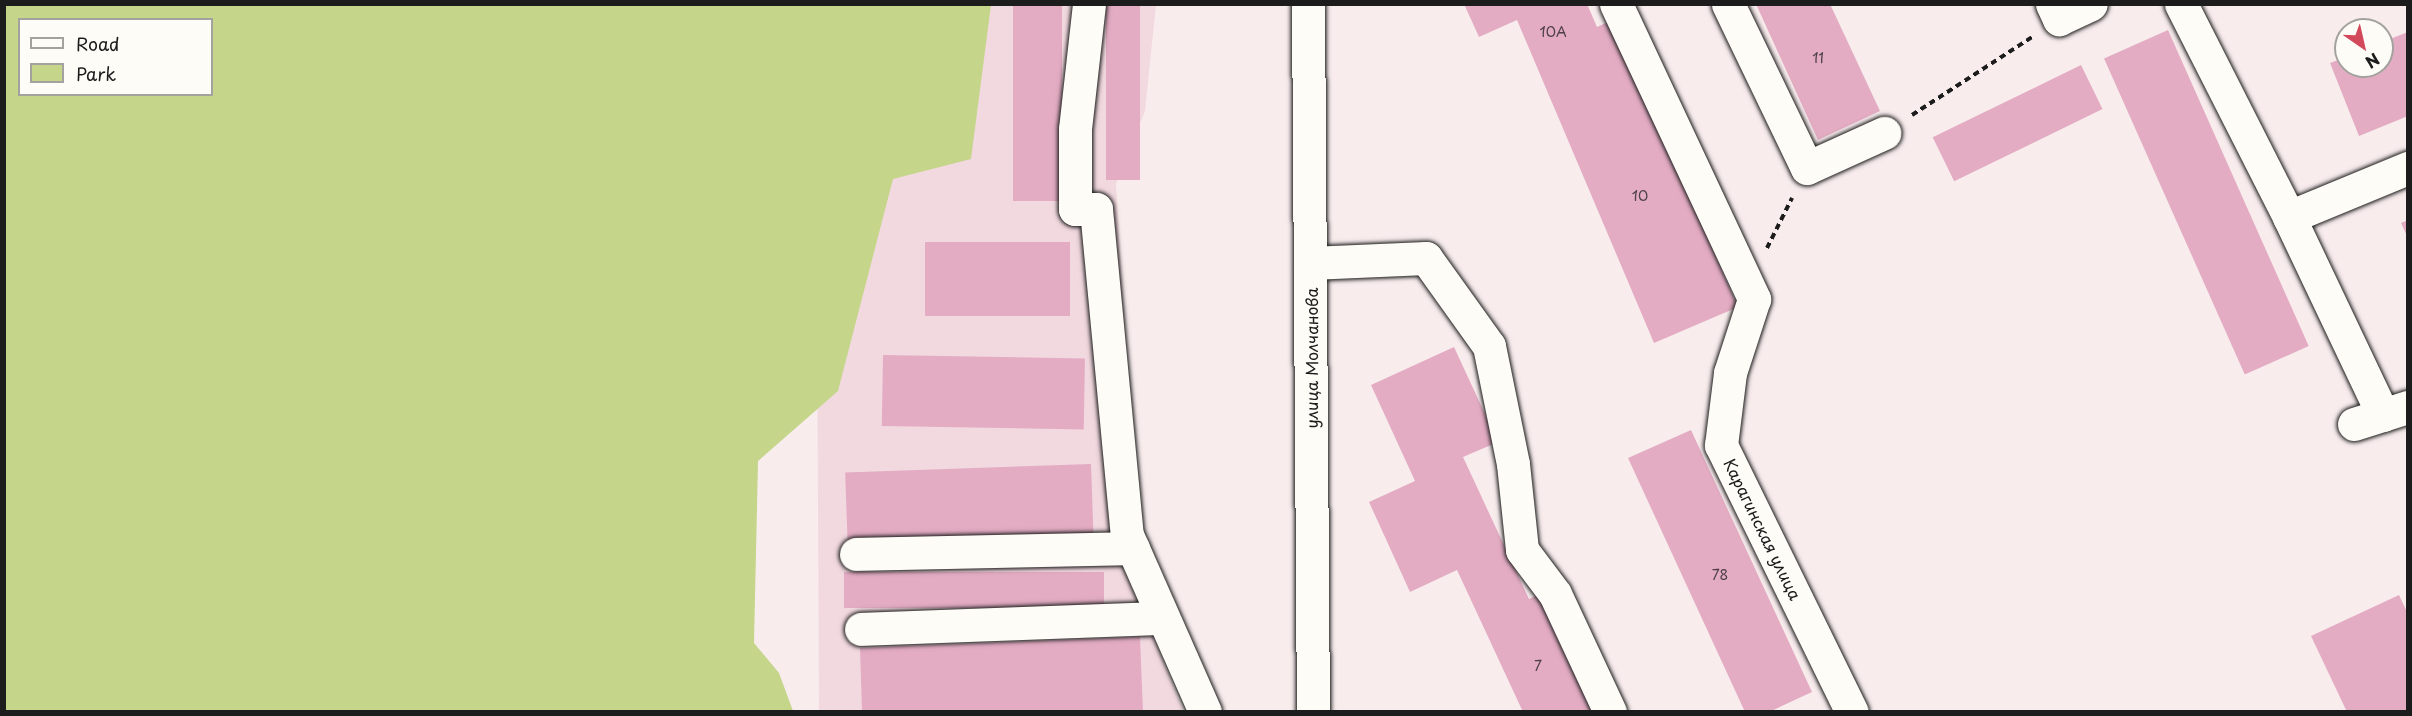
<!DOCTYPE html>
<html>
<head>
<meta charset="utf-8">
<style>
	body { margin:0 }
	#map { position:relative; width:2412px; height:716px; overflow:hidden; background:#f8eced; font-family:"Playpen Sans",sans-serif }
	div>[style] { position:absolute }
	.built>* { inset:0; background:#f2d9e0 }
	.green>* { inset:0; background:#c5d58a }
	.building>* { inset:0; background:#e3acc3; transform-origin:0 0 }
	.path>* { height:4px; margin-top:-2px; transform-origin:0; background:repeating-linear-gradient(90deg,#1c1c1c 0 6px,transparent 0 10.5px) }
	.roads { filter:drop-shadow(0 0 2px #1c1c1c) drop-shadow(0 0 2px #1c1c1c) }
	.minor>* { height:33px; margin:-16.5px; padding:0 16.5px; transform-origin:16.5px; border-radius:16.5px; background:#fdfcf7 }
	span { translate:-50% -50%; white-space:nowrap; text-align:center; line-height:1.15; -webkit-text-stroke:5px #fdfcf7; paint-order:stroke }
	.number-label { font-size:14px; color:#4e4046 }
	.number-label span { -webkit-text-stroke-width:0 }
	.street-label { font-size:16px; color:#1c1c1c }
	.frame { position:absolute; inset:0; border:6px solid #1c1c1c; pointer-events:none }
	.legend { position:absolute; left:18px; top:18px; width:195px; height:78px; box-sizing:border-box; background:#fdfcf7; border:2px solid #a3a29f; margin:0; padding:8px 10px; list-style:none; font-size:18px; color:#1c1c1c }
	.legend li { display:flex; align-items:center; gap:12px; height:30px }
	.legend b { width:30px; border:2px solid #a3a29f }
	.north { position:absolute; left:2334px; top:18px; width:60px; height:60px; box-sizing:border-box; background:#fdfcf7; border:2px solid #a3a29f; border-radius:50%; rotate:146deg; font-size:16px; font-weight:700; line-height:24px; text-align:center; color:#1c1c1c }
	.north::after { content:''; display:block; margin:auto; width:21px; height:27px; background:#d1495b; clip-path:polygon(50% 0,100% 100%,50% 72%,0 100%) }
</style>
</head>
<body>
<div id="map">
	<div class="built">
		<div style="clip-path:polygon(916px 5px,1156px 5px,1145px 111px,1116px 184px,1142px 607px,1183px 711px,819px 711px,817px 302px)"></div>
	</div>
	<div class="green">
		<div style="clip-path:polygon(evenodd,4px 5px,991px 5px,971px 159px,893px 179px,838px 391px,758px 461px,754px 643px,779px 673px,793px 711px,5px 711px,4px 5px,20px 20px,212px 20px,212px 94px,20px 94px,20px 20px)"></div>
	</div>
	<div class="building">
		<div style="left:1013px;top:4px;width:49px;height:197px"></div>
		<div style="left:1106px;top:4px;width:34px;height:176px"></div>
		<div style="clip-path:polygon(1464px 4px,1587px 4px,1597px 27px,1612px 20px,1738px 307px,1654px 343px,1517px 20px,1479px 37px)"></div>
		<div style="clip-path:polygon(1756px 4px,1830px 4px,1880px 111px,1818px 140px)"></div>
		<div style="left:2168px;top:30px;width:346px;height:70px;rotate:66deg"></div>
		<div style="clip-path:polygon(2408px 32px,2408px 116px,2359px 136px,2330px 63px,2346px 57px,2346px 66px,2382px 66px,2382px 42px)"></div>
		<div style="left:2081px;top:65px;width:49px;height:165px;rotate:64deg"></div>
		<div style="clip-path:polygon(2408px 220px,2408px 238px,2401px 223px)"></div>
		<div style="left:1070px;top:242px;width:74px;height:145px;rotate:90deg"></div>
		<div style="clip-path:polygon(1454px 347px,1498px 442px,1463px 457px,1529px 599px,1540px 594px,1594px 712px,1523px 712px,1457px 570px,1410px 592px,1369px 502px,1415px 481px,1371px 385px)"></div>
		<div style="left:883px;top:355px;width:202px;height:71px;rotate:1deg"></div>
		<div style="clip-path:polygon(1691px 430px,1812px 692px,1769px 712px,1745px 712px,1628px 458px)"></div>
		<div style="left:1091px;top:464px;width:69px;height:246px;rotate:88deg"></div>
		<div style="left:1104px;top:572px;width:36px;height:260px;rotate:90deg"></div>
		<div style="clip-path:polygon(2399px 595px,2408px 614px,2408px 712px,2347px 712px,2311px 636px)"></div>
		<div style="clip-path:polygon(1140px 637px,1143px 712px,862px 712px,860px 648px)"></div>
	</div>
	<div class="path">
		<div style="left:1912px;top:115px;width:143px;rotate:-33deg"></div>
		<div style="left:1767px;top:248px;width:56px;rotate:-63.4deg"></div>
	</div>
	<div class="roads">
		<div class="minor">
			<div style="left:1089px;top:4px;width:126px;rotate:96.4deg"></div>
			<div style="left:1075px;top:129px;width:80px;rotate:90deg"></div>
			<div style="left:1075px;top:209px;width:21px"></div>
			<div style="left:1096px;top:209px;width:327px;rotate:84.6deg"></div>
			<div style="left:1127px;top:535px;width:193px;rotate:66.2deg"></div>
			<div style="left:1308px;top:4px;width:708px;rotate:89.6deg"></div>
			<div style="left:1616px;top:4px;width:326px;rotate:64.9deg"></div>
			<div style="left:1754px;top:299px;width:78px;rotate:108deg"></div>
			<div style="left:1730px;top:373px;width:73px;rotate:97.1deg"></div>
			<div style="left:1721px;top:445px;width:297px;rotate:63.9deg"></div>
			<div style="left:1728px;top:4px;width:182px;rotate:64.3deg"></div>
			<div style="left:1807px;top:168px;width:85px;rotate:-24.4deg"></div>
			<div style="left:2052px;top:4px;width:17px;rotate:65deg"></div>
			<div style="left:2059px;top:19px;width:35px;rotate:-25deg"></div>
			<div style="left:2181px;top:4px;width:239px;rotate:63.1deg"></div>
			<div style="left:1310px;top:263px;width:116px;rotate:-2.5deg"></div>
			<div style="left:1426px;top:258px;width:108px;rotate:54.4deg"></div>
			<div style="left:1489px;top:346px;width:120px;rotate:78.5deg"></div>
			<div style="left:1513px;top:464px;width:86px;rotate:84deg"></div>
			<div style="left:1522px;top:550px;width:55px;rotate:53.1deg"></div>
			<div style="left:1555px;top:594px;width:130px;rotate:65deg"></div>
			<div style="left:2383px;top:415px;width:219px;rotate:-115.4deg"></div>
			<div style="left:2289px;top:217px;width:129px;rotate:-22.4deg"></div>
			<div style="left:2354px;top:424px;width:57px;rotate:-17.5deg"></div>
			<div style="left:856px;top:554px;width:277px;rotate:-1.2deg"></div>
			<div style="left:861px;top:629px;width:302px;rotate:-2.1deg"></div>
		</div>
	</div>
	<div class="number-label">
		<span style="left:1553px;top:32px">10А</span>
		<span style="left:1818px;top:58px">11</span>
		<span style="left:1640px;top:196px">10</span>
		<span style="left:1720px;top:575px">78</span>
		<span style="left:1538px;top:666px">7</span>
	</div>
	<div class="street-label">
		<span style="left:1311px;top:358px;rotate:-90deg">улица Молчанова</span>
		<span style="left:1763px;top:529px;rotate:64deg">Карагинская улица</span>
	</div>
	<div class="frame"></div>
	<ul class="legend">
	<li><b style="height:8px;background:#fdfcf7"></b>Road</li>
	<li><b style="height:16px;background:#c5d58a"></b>Park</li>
	</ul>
	<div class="north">N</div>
</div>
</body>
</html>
